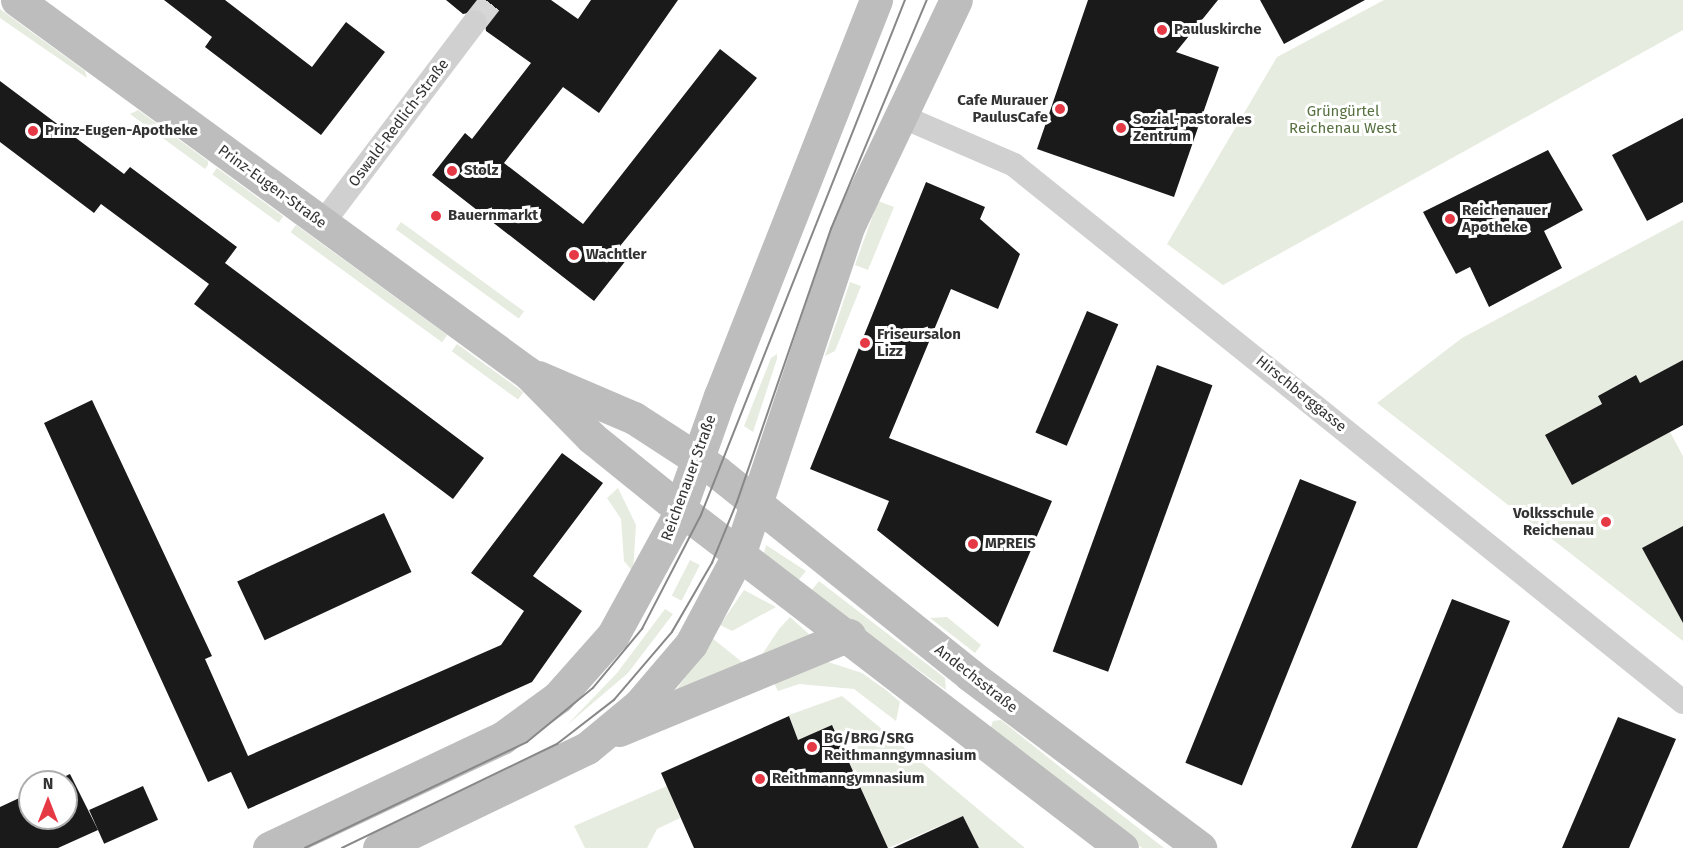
<!DOCTYPE html>
<html>
<head>
<meta charset="utf-8">
<style>
	body { margin:0 }
	#map { position:relative; width:1683px; height:848px; overflow:hidden; background:#fff; font-family:"Fira Sans",sans-serif }
	div>[style] { position:absolute }
	.green>* { inset:0; background:#e6ecdf; transform-origin:0 0 }
	.building>* { inset:0; background:#1a1a1a; transform-origin:0 0 }
	.street-tunnel>* { height:24px; margin-top:-12px; transform-origin:0; background:repeating-linear-gradient(90deg,#d6d6d6 0 24px,transparent 0 36px) }
	.street>* { height:24px; margin:-12px; padding:0 12px; transform-origin:12px; border-radius:12px; background:#d0d0d0 }
	.secondary>* { height:33px; margin:-16.5px; padding:0 16.5px; transform-origin:16.5px; border-radius:16.5px; background:#bdbdbd }
	.tram>* { height:1.5px; margin:-0.75px; padding:0 0.75px; transform-origin:0.75px; border-radius:0.75px; background:#888 }
	.dots>* { width:16px; height:16px; translate:-50% -50%; box-sizing:border-box; border:3px solid #fff; border-radius:50% }
	span { translate:-50% -50%; white-space:nowrap; text-align:center; line-height:1.15; -webkit-text-stroke:6px #fff; paint-order:stroke }
	.poi-label { font-size:15px; color:#333; font-weight:700 }
	.left { translate:0 -50%; text-align:left }
	.right { translate:-100% -50%; text-align:right }
	.park-label { font-size:15px; color:#56703f }
	.street-label { font-size:15px; color:#333 }
	.north { position:absolute; left:18px; top:770px; width:60px; height:60px; box-sizing:border-box; background:#fff; border:2px solid #adadad; border-radius:50%; rotate:0deg; font-size:16px; font-weight:700; line-height:24px; text-align:center; color:#333 }
	.north::after { content:''; display:block; margin:auto; width:21px; height:27px; background:#e63946; clip-path:polygon(50% 0,100% 100%,50% 72%,0 100%) }
</style>
</head>
<body>
<div id="map">
	<div class="green">
		<div style="clip-path:polygon(1384px 0,1683px 0,1683px 30px,1223px 285px,1167px 244px,1277px 57px)"></div>
		<div style="clip-path:polygon(0 9px,85px 71px,87px 78px,0 18px)"></div>
		<div style="clip-path:polygon(138px 110px,208px 161px,208px 165px,205px 169px,130px 114px)"></div>
		<div style="left:217px;top:168px;width:82px;height:8px;rotate:36deg"></div>
		<div style="clip-path:polygon(878px 201px,894px 207px,868px 270px,855px 265px)"></div>
		<div style="clip-path:polygon(1683px 220px,1683px 360px,1640px 383px,1635px 375px,1598px 396px,1602px 404px,1545px 436px,1572px 484px,1670px 432px,1683px 456px,1683px 526px,1642px 548px,1683px 606px,1683px 641px,1377px 403px,1462px 338px)"></div>
		<div style="left:401px;top:222px;width:152px;height:9px;rotate:36deg"></div>
		<div style="left:296px;top:225px;width:187px;height:9px;rotate:36deg"></div>
		<div style="clip-path:polygon(850px 282px,861px 286px,835px 351px,825px 356px)"></div>
		<div style="left:457px;top:344px;width:82px;height:9px;rotate:36deg"></div>
		<div style="clip-path:polygon(777px 354px,777px 359px,753px 432px,744px 426px,771px 358px)"></div>
		<div style="clip-path:polygon(618px 488px,636px 525px,633px 572px,624px 561px,621px 519px,607px 498px)"></div>
		<div style="clip-path:polygon(766px 545px,806px 571px,797px 582px,764px 553px)"></div>
		<div style="left:690px;top:560px;width:11px;height:40px;rotate:27deg"></div>
		<div style="clip-path:polygon(819px 581px,945px 678px,946px 690px,810px 592px)"></div>
		<div style="clip-path:polygon(744px 590px,776px 607px,732px 631px,720px 625px)"></div>
		<div style="clip-path:polygon(665px 609px,673px 614px,628px 673px,567px 725px,617px 673px)"></div>
		<div style="clip-path:polygon(790px 617px,810px 635px,761px 656px,779px 629px)"></div>
		<div style="clip-path:polygon(947px 617px,981px 645px,975px 653px,930px 618px)"></div>
		<div style="clip-path:polygon(712px 638px,747px 666px,672px 695px,698px 661px)"></div>
		<div style="clip-path:polygon(825px 661px,862px 673px,886px 690px,900px 702px,896px 721px,854px 689px,799px 684px,778px 691px,771px 677px)"></div>
		<div style="clip-path:polygon(842px 696px,1025px 848px,979px 848px,963px 816px,888px 848px,833px 726px,798px 740px,789px 715px)"></div>
		<div style="clip-path:polygon(1001px 720px,1065px 771px,1164px 848px,1142px 848px,1014px 752px,990px 730px,993px 721px)"></div>
		<div style="clip-path:polygon(667px 786px,680px 818px,657px 829px,647px 848px,585px 848px,574px 826px)"></div>
	</div>
	<div class="building">
		<div style="clip-path:polygon(164px 0,225px 0,312px 67px,346px 22px,385px 52px,321px 135px,205px 47px,212px 37px)"></div>
		<div style="clip-path:polygon(446px 0,551px 0,578px 19px,591px 0,678px 0,599px 113px,563px 87px,504px 163px,583px 224px,720px 49px,757px 78px,616px 251px,627px 259px,594px 301px,432px 175px,465px 133px,472px 139px,531px 63px,486px 31px,483px 10px,463px 14px)"></div>
		<div style="clip-path:polygon(1088px 0,1218px 0,1176px 52px,1219px 67px,1174px 197px,1037px 149px)"></div>
		<div style="clip-path:polygon(1260px 0,1365px 0,1284px 44px)"></div>
		<div style="clip-path:polygon(0 81px,124px 174px,130px 167px,237px 247px,225px 263px,484px 458px,453px 499px,194px 304px,209px 284px,101px 204px,94px 213px,0 142px)"></div>
		<div style="clip-path:polygon(1683px 118px,1683px 202px,1647px 221px,1612px 155px)"></div>
		<div style="clip-path:polygon(1548px 150px,1583px 210px,1544px 231px,1562px 268px,1489px 307px,1470px 267px,1456px 274px,1423px 212px)"></div>
		<div style="clip-path:polygon(926px 182px,985px 207px,980px 219px,1020px 254px,998px 309px,951px 289px,889px 438px,1052px 501px,998px 627px,877px 530px,889px 501px,810px 469px)"></div>
		<div style="left:1087px;top:311px;width:34px;height:132px;rotate:23deg"></div>
		<div style="clip-path:polygon(1683px 360px,1683px 425px,1572px 485px,1545px 435px,1602px 404px,1598px 396px,1636px 375px,1640px 383px)"></div>
		<div style="left:1157px;top:365px;width:59px;height:305px;rotate:20deg"></div>
		<div style="clip-path:polygon(92px 400px,212px 656px,205px 659px,248px 756px,501px 645px,524px 611px,471px 573px,562px 453px,603px 483px,533px 576px,582px 611px,532px 682px,248px 809px,231px 772px,208px 782px,44px 423px)"></div>
		<div style="left:1300px;top:479px;width:61px;height:306px;rotate:22deg"></div>
		<div style="left:384px;top:513px;width:65px;height:162px;rotate:65deg"></div>
		<div style="clip-path:polygon(1683px 526px,1683px 623px,1642px 548px)"></div>
		<div style="clip-path:polygon(1452px 599px,1510px 621px,1445px 781px,1417px 848px,1351px 848px)"></div>
		<div style="clip-path:polygon(789px 716px,798px 740px,832px 725px,888px 848px,694px 848px,661px 773px)"></div>
		<div style="clip-path:polygon(1618px 717px,1676px 739px,1629px 848px,1562px 848px)"></div>
		<div style="clip-path:polygon(70px 774px,98px 830px,58px 848px,0 848px,0 807px,30px 793px,30px 818px,66px 818px,66px 782px,53px 782px)"></div>
		<div style="left:143px;top:786px;width:37px;height:59px;rotate:66deg"></div>
		<div style="clip-path:polygon(963px 816px,979px 848px,893px 848px)"></div>
	</div>
	<div class="street-tunnel">
		<div style="left:475px;top:22px;width:28px;rotate:-52deg"></div>
	</div>
	<div class="street">
		<div style="left:901px;top:116px;width:123px;rotate:23.4deg"></div>
		<div style="left:1014px;top:165px;width:858px;rotate:38.75deg"></div>
		<div style="left:322px;top:224px;width:253px;rotate:-52.9deg"></div>
	</div>
	<div class="secondary">
		<div style="left:17px;top:0;width:633px;rotate:36.13deg"></div>
		<div style="left:528px;top:373px;width:91px;rotate:45.4deg"></div>
		<div style="left:592px;top:438px;width:113px;rotate:38.9deg"></div>
		<div style="left:680px;top:509px;width:557px;rotate:37.49deg"></div>
		<div style="left:538px;top:377px;width:104px;rotate:23.1deg"></div>
		<div style="left:634px;top:418px;width:99px;rotate:33deg"></div>
		<div style="left:717px;top:472px;width:324px;rotate:38.7deg"></div>
		<div style="left:970px;top:675px;width:288px;rotate:36.9deg"></div>
		<div style="left:619px;top:730px;width:249px;rotate:-22.4deg"></div>
		<div style="left:269px;top:848px;width:258px;rotate:-25.3deg"></div>
		<div style="left:502px;top:738px;width:69px;rotate:-36.2deg"></div>
		<div style="left:558px;top:697px;width:83px;rotate:-48.4deg"></div>
		<div style="left:613px;top:635px;width:131px;rotate:-61.3deg"></div>
		<div style="left:676px;top:520px;width:132px;rotate:-70.5deg"></div>
		<div style="left:720px;top:396px;width:426px;rotate:-68.5deg"></div>
		<div style="left:379px;top:848px;width:231px;rotate:-25.7deg"></div>
		<div style="left:587px;top:748px;width:67px;rotate:-39.6deg"></div>
		<div style="left:639px;top:705px;width:80px;rotate:-49.6deg"></div>
		<div style="left:691px;top:644px;width:104px;rotate:-62deg"></div>
		<div style="left:740px;top:552px;width:345px;rotate:-71.6deg"></div>
		<div style="left:849px;top:225px;width:249px;rotate:-64.6deg"></div>
	</div>
	<div class="tram">
		<div style="left:305px;top:848px;width:246px;rotate:-25.5deg"></div>
		<div style="left:527px;top:742px;width:85px;rotate:-39.3deg"></div>
		<div style="left:593px;top:688px;width:77px;rotate:-50.3deg"></div>
		<div style="left:642px;top:629px;width:128px;rotate:-62.6deg"></div>
		<div style="left:701px;top:515px;width:554px;rotate:-68.39deg"></div>
		<div style="left:342px;top:848px;width:239px;rotate:-25.8deg"></div>
		<div style="left:557px;top:744px;width:72px;rotate:-37.7deg"></div>
		<div style="left:614px;top:700px;width:89px;rotate:-49.5deg"></div>
		<div style="left:672px;top:632px;width:80px;rotate:-59.9deg"></div>
		<div style="left:712px;top:563px;width:66px;rotate:-67.7deg"></div>
		<div style="left:737px;top:502px;width:289px;rotate:-71deg"></div>
		<div style="left:831px;top:229px;width:248px;rotate:-67.3deg"></div>
	</div>
	<div class="dots">
		<div style="left:1162px;top:30px;background:#e63946"></div>
		<div style="left:1060px;top:109px;background:#e63946"></div>
		<div style="left:1121px;top:128px;background:#e63946"></div>
		<div style="left:33px;top:131px;background:#e63946"></div>
		<div style="left:452px;top:171px;background:#e63946"></div>
		<div style="left:436px;top:216px;background:#e63946"></div>
		<div style="left:1450px;top:219px;background:#e63946"></div>
		<div style="left:574px;top:255px;background:#e63946"></div>
		<div style="left:865px;top:343px;background:#e63946"></div>
		<div style="left:1606px;top:522px;background:#e63946"></div>
		<div style="left:973px;top:544px;background:#e63946"></div>
		<div style="left:812px;top:747px;background:#e63946"></div>
		<div style="left:760px;top:779px;background:#e63946"></div>
	</div>
	<div class="poi-label">
		<span class="left" style="left:1174px;top:30px">Pauluskirche</span>
		<span class="right" style="left:1048px;top:109px">Cafe Murauer<br>PaulusCafe</span>
		<span class="left" style="left:1133px;top:128px">Sozial-pastorales<br>Zentrum</span>
		<span class="left" style="left:45px;top:131px">Prinz-Eugen-Apotheke</span>
		<span class="left" style="left:464px;top:171px">Stolz</span>
		<span class="left" style="left:1462px;top:219px">Reichenauer<br>Apotheke</span>
		<span class="left" style="left:448px;top:216px">Bauernmarkt</span>
		<span class="left" style="left:586px;top:255px">Wachtler</span>
		<span class="left" style="left:877px;top:343px">Friseursalon<br>Lizz</span>
		<span class="right" style="left:1594px;top:522px">Volksschule<br>Reichenau</span>
		<span class="left" style="left:985px;top:544px">MPREIS</span>
		<span class="left" style="left:824px;top:747px">BG/BRG/SRG<br>Reithmanngymnasium</span>
		<span class="left" style="left:772px;top:779px">Reithmanngymnasium</span>
	</div>
	<div class="park-label">
		<span style="left:1343px;top:120px">Grüngürtel<br>Reichenau West</span>
	</div>
	<div class="street-label">
		<span style="left:399px;top:123px;rotate:-53deg">Oswald-Redlich-Straße</span>
		<span style="left:272px;top:187px;rotate:36deg">Prinz-Eugen-Straße</span>
		<span style="left:1301px;top:394px;rotate:39deg">Hirschberggasse</span>
		<span style="left:689px;top:478px;rotate:-70deg">Reichenauer Straße</span>
		<span style="left:976px;top:679px;rotate:38deg">Andechsstraße</span>
	</div>
	<div class="north">N</div>
</div>
</body>
</html>
